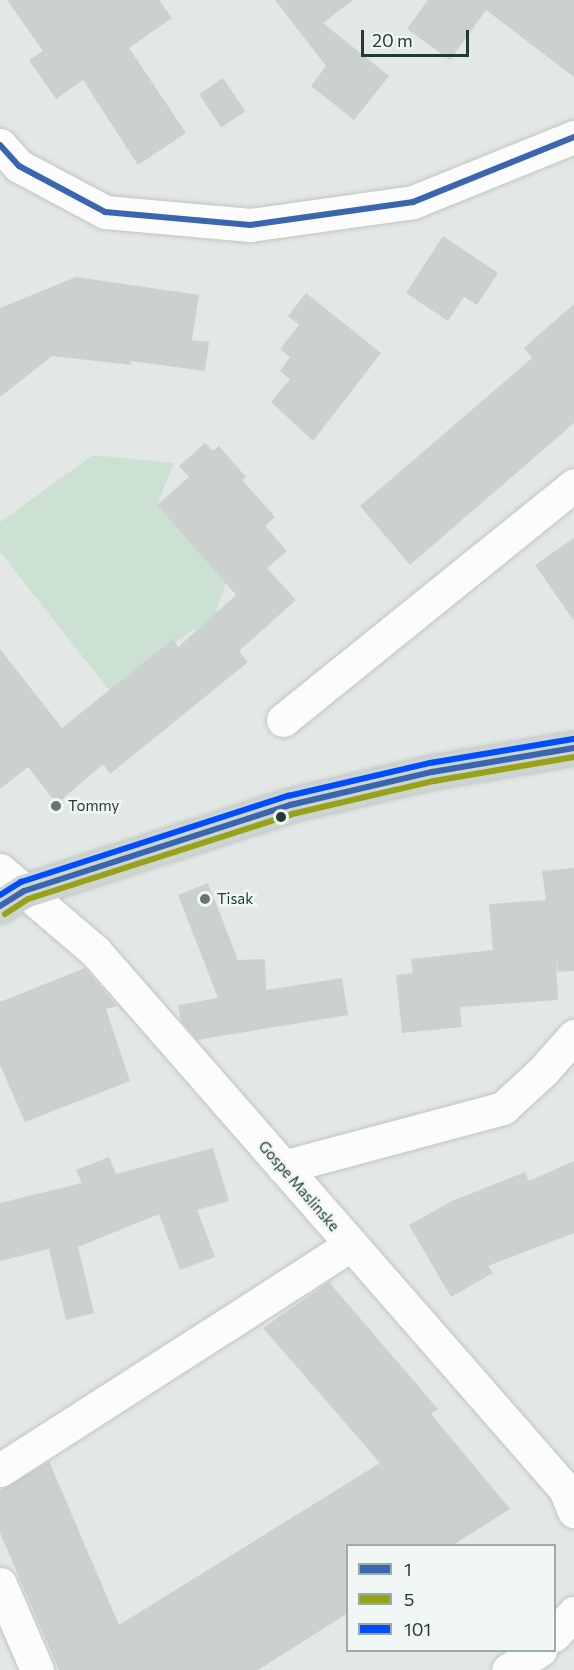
<!DOCTYPE html>
<html>
<head>
<meta charset="utf-8">
<style>
	body { margin:0 }
	#map { position:relative; width:574px; height:1670px; overflow:hidden; background:#e3e8e6; font-family:Commissioner,sans-serif }
	div>[style] { position:absolute }
	.green>* { inset:0; background:#cce1d2 }
	.building>* { inset:0; background:#cbd1ce; transform-origin:0 0 }
	.roads { filter:drop-shadow(0 0 2px #c0c5c3) drop-shadow(0 0 2px #c0c5c3) }
	.minor>* { height:33px; margin:-16.5px; padding:0 16.5px; transform-origin:16.5px; border-radius:16.5px; background:#fbfcfb }
	.major>* { height:33px; margin:-16.5px; padding:0 16.5px; transform-origin:16.5px; border-radius:16.5px; background:#cdd5d2 }
	.bus-1>* { height:6px; margin:-3px; padding:0 3px; transform-origin:3px; border-radius:3px; background:#3a66af }
	.bus-2>* { height:6px; margin:-3px; padding:0 3px; transform-origin:3px; border-radius:3px; background:#97a218 }
	.bus-3>* { height:6px; margin:-3px; padding:0 3px; transform-origin:3px; border-radius:3px; background:#004cff }
	.dots>* { width:16px; height:16px; translate:-50% -50%; box-sizing:border-box; border:3px solid #f0f7f4; border-radius:50% }
	span { translate:-50% -50%; white-space:nowrap; text-align:center; line-height:1.15; -webkit-text-stroke:5px #f0f7f4; paint-order:stroke }
	.poi-label { font-size:15px; color:#213a33 }
	.left { translate:0 -50%; text-align:left }
	.street-label { font-size:15px; color:#213a33 }
	.legend { position:absolute; left:346px; top:1544px; width:210px; height:108px; box-sizing:border-box; background:#f0f7f4; border:2px solid #9daba7; margin:0; padding:8px 10px; list-style:none; font-size:18px; color:#213a33 }
	.legend li { display:flex; align-items:center; gap:12px; height:30px }
	.legend b { width:30px; border:2px solid #9daba7 }
	.scale { position:absolute; left:361px; top:30px; width:108px; height:27px; box-sizing:border-box; border:3px solid #213a33; border-top:0; padding-left:8px; font-size:18px; line-height:21px; white-space:nowrap; color:#213a33; -webkit-text-stroke:4px #f0f7f4; paint-order:stroke }
</style>
</head>
<body>
<div id="map">
	<div class="green">
		<div style="clip-path:polygon(93px 455px,174px 463px,157px 505px,226px 583px,207px 638px,194px 629px,109px 690px,0 552px,0 522px)"></div>
	</div>
	<div class="building">
		<div style="clip-path:polygon(7px 0,159px 0,172px 18px,129px 48px,186px 133px,138px 165px,83px 80px,56px 99px,29px 60px,43px 51px)"></div>
		<div style="clip-path:polygon(275px 0,353px 0,323px 23px,389px 76px,354px 120px,311px 86px,326px 66px)"></div>
		<div style="clip-path:polygon(428px 0,574px 0,574px 77px,486px 10px,450px 60px,407px 29px)"></div>
		<div style="left:223px;top:78px;width:40px;height:29px;rotate:56deg"></div>
		<div style="clip-path:polygon(443px 236px,498px 273px,477px 305px,464px 297px,448px 321px,406px 293px)"></div>
		<div style="clip-path:polygon(76px 277px,199px 295px,192px 340px,209px 342px,205px 371px,131px 361px,131px 365px,52px 356px,0 397px,0 308px)"></div>
		<div style="clip-path:polygon(306px 293px,381px 353px,313px 441px,271px 402px,290px 379px,280px 371px,290px 357px,280px 349px,299px 325px,288px 316px)"></div>
		<div style="clip-path:polygon(574px 304px,574px 423px,410px 565px,360px 506px,532px 358px,524px 348px)"></div>
		<div style="clip-path:polygon(205px 443px,213px 451px,219px 446px,246px 477px,242px 480px,275px 517px,265px 526px,287px 551px,267px 568px,296px 600px,239px 651px,248px 662px,110px 774px,103px 764px,57px 804px,28px 767px,0 789px,0 649px,62px 728px,173px 639px,178px 647px,236px 595px,157px 505px,189px 477px,179px 466px)"></div>
		<div style="clip-path:polygon(574px 538px,574px 621px,535px 565px)"></div>
		<div style="clip-path:polygon(574px 868px,574px 971px,558px 972px,556px 959px,558px 1000px,460px 1007px,462px 1027px,402px 1033px,396px 975px,413px 973px,411px 959px,493px 950px,489px 904px,546px 900px,542px 871px)"></div>
		<div style="clip-path:polygon(208px 883px,238px 960px,265px 959px,266px 990px,342px 978px,348px 1015px,197px 1040px,181px 1021px,178px 1005px,218px 998px,178px 895px)"></div>
		<div style="clip-path:polygon(85px 968px,117px 1006px,106px 1009px,130px 1081px,25px 1122px,0 1065px,0 1002px)"></div>
		<div style="clip-path:polygon(213px 1148px,229px 1201px,197px 1210px,215px 1257px,180px 1270px,159px 1214px,78px 1247px,94px 1313px,66px 1320px,49px 1249px,0 1261px,0 1203px,82px 1183px,76px 1170px,109px 1157px,116px 1174px)"></div>
		<div style="clip-path:polygon(574px 1161px,574px 1233px,488px 1266px,493px 1273px,451px 1297px,409px 1225px,452px 1201px,525px 1172px,529px 1181px)"></div>
		<div style="clip-path:polygon(329px 1282px,438px 1409px,431px 1414px,510px 1509px,453px 1545px,348px 1545px,348px 1613px,258px 1670px,59px 1670px,0 1533px,0 1491px,49px 1461px,119px 1625px,380px 1463px,263px 1328px)"></div>
	</div>
	<div class="roads">
		<div class="minor">
			<div style="left:0;top:145px;width:28px;rotate:48deg"></div>
			<div style="left:19px;top:166px;width:98px;rotate:28.1deg"></div>
			<div style="left:105px;top:212px;width:146px;rotate:5.1deg"></div>
			<div style="left:250px;top:225px;width:165px;rotate:-8deg"></div>
			<div style="left:413px;top:202px;width:174px;rotate:-22deg"></div>
			<div style="left:283px;top:720px;width:374px;rotate:-38.9deg"></div>
			<div style="left:0;top:870px;width:125px;rotate:40.5deg"></div>
			<div style="left:95px;top:951px;width:714px;rotate:48.86deg"></div>
			<div style="left:565px;top:1489px;width:24px;rotate:68deg"></div>
			<div style="left:283px;top:1167px;width:228px;rotate:-15deg"></div>
			<div style="left:503px;top:1108px;width:54px;rotate:-42.8deg"></div>
			<div style="left:543px;top:1071px;width:47px;rotate:-48.5deg"></div>
			<div style="left:0;top:1470px;width:417px;rotate:-32.7deg"></div>
			<div style="left:0;top:1584px;width:94px;rotate:66.7deg"></div>
			<div style="left:554px;top:1635px;width:30px;rotate:-48deg"></div>
			<div style="left:508px;top:1670px;width:38px;rotate:-32deg"></div>
		</div>
		<div class="major">
			<div style="left:0;top:906px;width:28px;rotate:-32deg"></div>
			<div style="left:24px;top:891px;width:280px;rotate:-17.9deg"></div>
			<div style="left:290px;top:805px;width:146px;rotate:-13.1deg"></div>
			<div style="left:432px;top:772px;width:144px;rotate:-9.6deg"></div>
		</div>
	</div>
	<div class="bus-1">
		<div style="left:0;top:145px;width:28px;rotate:48deg"></div>
		<div style="left:19px;top:166px;width:98px;rotate:28.1deg"></div>
		<div style="left:105px;top:212px;width:146px;rotate:5.1deg"></div>
		<div style="left:250px;top:225px;width:165px;rotate:-8deg"></div>
		<div style="left:413px;top:202px;width:174px;rotate:-22deg"></div>
		<div style="left:0;top:906px;width:28px;rotate:-32deg"></div>
		<div style="left:24px;top:891px;width:280px;rotate:-17.9deg"></div>
		<div style="left:290px;top:805px;width:146px;rotate:-13.1deg"></div>
		<div style="left:432px;top:772px;width:144px;rotate:-9.6deg"></div>
	</div>
	<div class="bus-2">
		<div style="left:5px;top:914px;width:27px;rotate:-33deg"></div>
		<div style="left:28px;top:899px;width:277px;rotate:-17.8deg"></div>
		<div style="left:292px;top:814px;width:146px;rotate:-13.1deg"></div>
		<div style="left:434px;top:781px;width:142px;rotate:-9.7deg"></div>
	</div>
	<div class="bus-3">
		<div style="left:0;top:895px;width:25px;rotate:-32deg"></div>
		<div style="left:21px;top:882px;width:281px;rotate:-17.9deg"></div>
		<div style="left:288px;top:796px;width:146px;rotate:-13.1deg"></div>
		<div style="left:430px;top:763px;width:145px;rotate:-9.5deg"></div>
	</div>
	<div class="dots">
		<div style="left:56px;top:806px;background:#657772"></div>
		<div style="left:281px;top:817px;background:#213a33"></div>
		<div style="left:205px;top:899px;background:#657772"></div>
	</div>
	<div class="poi-label">
		<span class="left" style="left:68px;top:806px">Tommy</span>
		<span class="left" style="left:217px;top:899px">Tisak</span>
	</div>
	<div class="street-label">
		<span style="left:299px;top:1186px;rotate:49deg">Gospe Maslinske</span>
	</div>
	<ul class="legend">
	<li><b style="height:8px;background:#3a66af"></b>1</li>
	<li><b style="height:8px;background:#97a218"></b>5</li>
	<li><b style="height:8px;background:#004cff"></b>101</li>
	</ul>
	<div class="scale">20 m</div>
</div>
</body>
</html>
